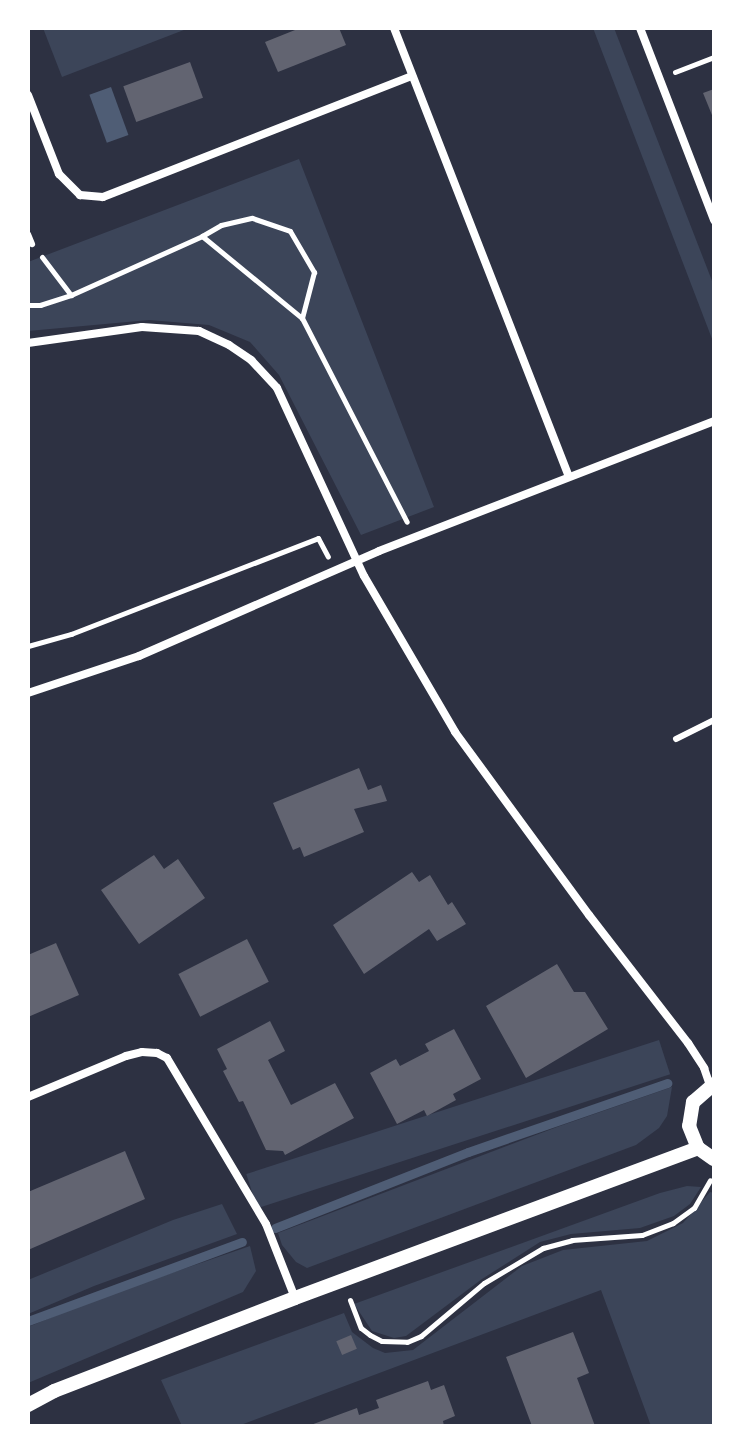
<!DOCTYPE html>
<html>
<head>
<meta charset="utf-8">
<style>
	body { margin:0 }
	#map { position:relative; width:742px; height:1454px; overflow:hidden; background:#2d3142; font-family:Barlow,sans-serif }
	div>[style] { position:absolute }
	.green>* { inset:0; background:#3c4559; transform-origin:0 0 }
	.water>* { inset:0; background:#4f5d75; transform-origin:0 0 }
	.stream>* { height:9px; margin:-4.5px; padding:0 4.5px; transform-origin:4.5px; border-radius:4.5px; background:#4f5d75 }
	.building>* { inset:0; background:#626471; transform-origin:0 0 }
	.path>* { height:5px; margin:-2.5px; padding:0 2.5px; transform-origin:2.5px; border-radius:2.5px; background:#fff }
	.service>* { height:6px; margin:-3px; padding:0 3px; transform-origin:3px; border-radius:3px; background:#fff }
	.minor>* { height:8px; margin:-4px; padding:0 4px; transform-origin:4px; border-radius:4px; background:#fff }
	.tertiary>* { height:14px; margin:-7px; padding:0 7px; transform-origin:7px; border-radius:7px; background:#fff }
	span { translate:-50% -50%; white-space:nowrap; text-align:center; line-height:1.15; -webkit-text-stroke:6px #fff; paint-order:stroke }
	.frame { position:absolute; inset:0; border:30px solid #fff; pointer-events:none }
</style>
</head>
<body>
<div id="map">
	<div class="green">
		<div style="clip-path:polygon(43px 28px,189px 28px,62px 77px)"></div>
		<div style="clip-path:polygon(593px 28px,614px 28px,714px 286px,714px 344px)"></div>
		<div style="clip-path:polygon(299px 159px,434px 507px,361px 535px,279px 375px,250px 342px,209px 325px,149px 320px,28px 331px,28px 262px)"></div>
		<div style="left:659px;top:1040px;width:36px;height:434px;rotate:72deg"></div>
		<div style="clip-path:polygon(672px 1087px,667px 1116px,659px 1128px,636px 1145px,307px 1268px,296px 1262px,282px 1245px,278px 1233px,557px 1127px)"></div>
		<div style="clip-path:polygon(687px 1186px,701px 1187px,690px 1204px,674px 1216px,640px 1228px,571px 1234px,540px 1242px,482px 1279px,406px 1336px,394px 1338px,372px 1331px,354px 1304px,660px 1193px)"></div>
		<div style="clip-path:polygon(710px 1192px,714px 1193px,714px 1426px,651px 1426px,601px 1290px,238px 1426px,182px 1426px,161px 1380px,344px 1313px,352px 1332px,373px 1348px,385px 1353px,413px 1350px,522px 1266px,563px 1250px,647px 1241px,683px 1223px)"></div>
		<div style="clip-path:polygon(222px 1204px,237px 1234px,94px 1286px,28px 1314px,28px 1280px,173px 1220px)"></div>
		<div style="clip-path:polygon(250px 1246px,256px 1271px,243px 1292px,28px 1383px,28px 1327px,99px 1298px)"></div>
	</div>
	<div class="water">
		<div style="left:111px;top:87px;width:51px;height:23px;rotate:70deg"></div>
	</div>
	<div class="stream">
		<div style="left:275px;top:1228px;width:207px;rotate:-21.5deg"></div>
		<div style="left:468px;top:1152px;width:211px;rotate:-19.1deg"></div>
		<div style="left:28px;top:1321px;width:228px;rotate:-20.3deg"></div>
	</div>
	<div class="building">
		<div style="clip-path:polygon(300px 28px,339px 28px,346px 45px,278px 72px,265px 42px)"></div>
		<div style="left:190px;top:62px;width:38px;height:71px;rotate:70deg"></div>
		<div style="clip-path:polygon(714px 89px,714px 120px,703px 93px)"></div>
		<div style="clip-path:polygon(359px 768px,368px 790px,381px 785px,387px 801px,354px 809px,364px 832px,304px 857px,300px 847px,293px 850px,273px 803px)"></div>
		<div style="clip-path:polygon(154px 855px,164px 869px,178px 859px,205px 898px,139px 944px,101px 890px)"></div>
		<div style="clip-path:polygon(412px 872px,419px 882px,430px 875px,448px 905px,452px 902px,466px 924px,437px 941px,429px 929px,364px 974px,333px 925px)"></div>
		<div style="left:247px;top:939px;width:48px;height:77px;rotate:63deg"></div>
		<div style="clip-path:polygon(56px 943px,79px 995px,28px 1017px,28px 955px)"></div>
		<div style="clip-path:polygon(557px 964px,574px 992px,585px 992px,608px 1029px,526px 1078px,486px 1006px)"></div>
		<div style="clip-path:polygon(270px 1021px,285px 1051px,268px 1060px,291px 1105px,335px 1083px,354px 1118px,285px 1155px,283px 1151px,266px 1150px,243px 1101px,239px 1102px,223px 1071px,227px 1069px,217px 1049px)"></div>
		<div style="clip-path:polygon(454px 1029px,481px 1079px,453px 1094px,456px 1100px,427px 1116px,424px 1110px,397px 1124px,370px 1073px,396px 1059px,400px 1066px,429px 1051px,425px 1044px)"></div>
		<div style="clip-path:polygon(125px 1151px,145px 1199px,28px 1250px,28px 1192px)"></div>
		<div style="clip-path:polygon(573px 1332px,589px 1373px,577px 1378px,595px 1426px,532px 1426px,506px 1357px)"></div>
		<div style="left:351px;top:1335px;width:15px;height:16px;rotate:67deg"></div>
		<div style="clip-path:polygon(428px 1381px,431px 1390px,444px 1385px,455px 1416px,443px 1421px,444px 1426px,308px 1426px,357px 1408px,359px 1415px,379px 1408px,376px 1400px)"></div>
	</div>
	<div class="path">
		<div style="left:675px;top:72px;width:42px;rotate:-21deg"></div>
		<div style="left:202px;top:236px;width:22px;rotate:-30deg"></div>
		<div style="left:221px;top:225px;width:32px;rotate:-13deg"></div>
		<div style="left:252px;top:218px;width:40px;rotate:18.9deg"></div>
		<div style="left:290px;top:231px;width:48px;rotate:59.7deg"></div>
		<div style="left:314px;top:272px;width:48px;rotate:104.6deg"></div>
		<div style="left:42px;top:257px;width:48px;rotate:52.7deg"></div>
		<div style="left:28px;top:305px;width:12px"></div>
		<div style="left:40px;top:305px;width:33px;rotate:-18deg"></div>
		<div style="left:71px;top:295px;width:144px;rotate:-24.2deg"></div>
		<div style="left:202px;top:236px;width:129px;rotate:39.4deg"></div>
		<div style="left:302px;top:318px;width:229px;rotate:62.8deg"></div>
		<div style="left:28px;top:646px;width:45px;rotate:-15.6deg"></div>
		<div style="left:71px;top:634px;width:265px;rotate:-21.2deg"></div>
		<div style="left:318px;top:538px;width:21px;rotate:62deg"></div>
		<div style="left:350px;top:1300px;width:30px;rotate:69deg"></div>
		<div style="left:361px;top:1328px;width:11px;rotate:38deg"></div>
		<div style="left:370px;top:1335px;width:13px;rotate:27deg"></div>
		<div style="left:382px;top:1341px;width:25px;rotate:2deg"></div>
		<div style="left:407px;top:1342px;width:15px;rotate:-23deg"></div>
		<div style="left:421px;top:1336px;width:82px;rotate:-40.1deg"></div>
		<div style="left:484px;top:1283px;width:69px;rotate:-30.7deg"></div>
		<div style="left:543px;top:1248px;width:30px;rotate:-15deg"></div>
		<div style="left:572px;top:1240px;width:70px;rotate:-4.1deg"></div>
		<div style="left:642px;top:1235px;width:33px;rotate:-21deg"></div>
		<div style="left:673px;top:1223px;width:26px;rotate:-36deg"></div>
		<div style="left:694px;top:1208px;width:32px;rotate:-60deg"></div>
	</div>
	<div class="service">
		<div style="left:28px;top:234px;width:11px;rotate:68deg"></div>
		<div style="left:676px;top:739px;width:42px;rotate:-26.6deg"></div>
	</div>
	<div class="minor">
		<div style="left:394px;top:28px;width:480px;rotate:68.7deg"></div>
		<div style="left:640px;top:28px;width:206px;rotate:68.9deg"></div>
		<div style="left:28px;top:95px;width:85px;rotate:68.6deg"></div>
		<div style="left:59px;top:174px;width:30px;rotate:45deg"></div>
		<div style="left:80px;top:195px;width:23px;rotate:5deg"></div>
		<div style="left:103px;top:197px;width:332px;rotate:-21.4deg"></div>
		<div style="left:28px;top:343px;width:115px;rotate:-8deg"></div>
		<div style="left:142px;top:327px;width:57px;rotate:4deg"></div>
		<div style="left:199px;top:331px;width:33px;rotate:25deg"></div>
		<div style="left:229px;top:345px;width:27px;rotate:34deg"></div>
		<div style="left:251px;top:360px;width:38px;rotate:47deg"></div>
		<div style="left:277px;top:388px;width:207px;rotate:65.2deg"></div>
		<div style="left:364px;top:576px;width:181px;rotate:59.7deg"></div>
		<div style="left:455px;top:732px;width:227px;rotate:53.8deg"></div>
		<div style="left:589px;top:915px;width:162px;rotate:52.3deg"></div>
		<div style="left:688px;top:1043px;width:30px;rotate:57deg"></div>
		<div style="left:704px;top:1068px;width:18px;rotate:71deg"></div>
		<div style="left:28px;top:693px;width:117px;rotate:-18.4deg"></div>
		<div style="left:139px;top:656px;width:262px;rotate:-23.6deg"></div>
		<div style="left:379px;top:551px;width:359px;rotate:-21.2deg"></div>
		<div style="left:28px;top:1097px;width:106px;rotate:-22.7deg"></div>
		<div style="left:126px;top:1056px;width:16px;rotate:-14deg"></div>
		<div style="left:142px;top:1052px;width:15px;rotate:4deg"></div>
		<div style="left:157px;top:1053px;width:11px;rotate:27deg"></div>
		<div style="left:167px;top:1058px;width:193px;rotate:59.2deg"></div>
		<div style="left:266px;top:1224px;width:79px;rotate:68.6deg"></div>
	</div>
	<div class="tertiary">
		<div style="left:714px;top:1084px;width:28px;rotate:139deg"></div>
		<div style="left:693px;top:1102px;width:24px;rotate:99deg"></div>
		<div style="left:689px;top:1126px;width:24px;rotate:68deg"></div>
		<div style="left:698px;top:1148px;width:19px;rotate:35deg"></div>
		<div style="left:28px;top:1405px;width:30px;rotate:-28deg"></div>
		<div style="left:54px;top:1391px;width:258px;rotate:-21.1deg"></div>
		<div style="left:295px;top:1298px;width:430px;rotate:-20.4deg"></div>
	</div>
	<div class="frame"></div>
</div>
</body>
</html>
